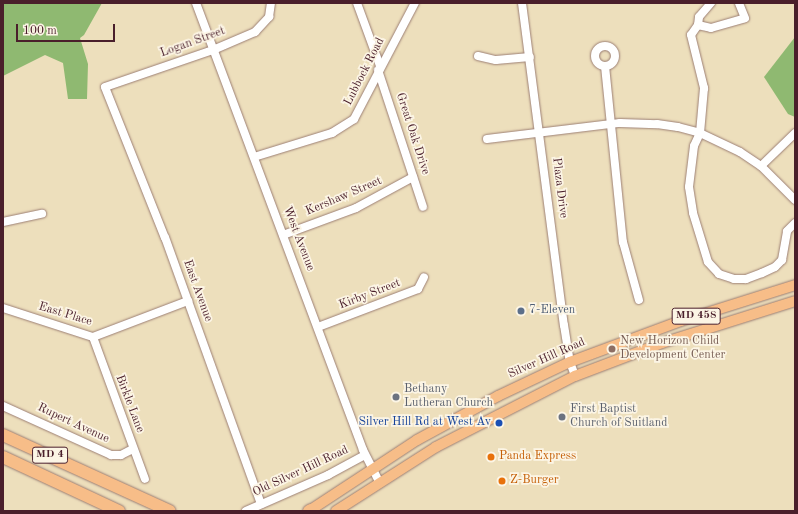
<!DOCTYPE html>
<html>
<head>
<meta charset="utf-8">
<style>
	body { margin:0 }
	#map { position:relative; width:798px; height:514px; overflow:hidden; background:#eddfbc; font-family:"Old Standard TT",serif }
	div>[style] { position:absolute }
	.forest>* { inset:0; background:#8fb971 }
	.roads { filter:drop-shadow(0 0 1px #9c7f74) drop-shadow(0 0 1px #9c7f74) }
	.minor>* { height:8px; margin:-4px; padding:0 4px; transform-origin:4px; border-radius:4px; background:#fff }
	.minor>.ring { margin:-4px; padding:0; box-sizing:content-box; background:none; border:8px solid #fff; border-radius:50% }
	.major>* { height:10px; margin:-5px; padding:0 5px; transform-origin:5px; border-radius:5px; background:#f7bd88 }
	.highway>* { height:12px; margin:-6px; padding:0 6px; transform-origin:6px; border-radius:6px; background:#f7bd88 }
	.dots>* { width:11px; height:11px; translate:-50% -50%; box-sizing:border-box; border:2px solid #fcf5e5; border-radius:50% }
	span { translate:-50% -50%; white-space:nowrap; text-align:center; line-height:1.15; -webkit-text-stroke:3.5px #fcf5e5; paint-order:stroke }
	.shield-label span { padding:1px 3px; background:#fcf5e5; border:1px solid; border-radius:3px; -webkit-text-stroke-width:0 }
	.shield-label { font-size:11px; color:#4a1f2b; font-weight:700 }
	.street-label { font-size:12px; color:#4a1f2b }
	.service-label { font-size:12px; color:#4e5e75 }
	.left { translate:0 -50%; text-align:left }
	.education-label { font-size:12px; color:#785e54 }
	.worship-label { font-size:12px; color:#5b616d }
	.transit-label { font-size:12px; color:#164399 }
	.right { translate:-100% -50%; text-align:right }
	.food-label { font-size:12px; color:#c56008 }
	.frame { position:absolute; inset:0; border:4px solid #4a1f2b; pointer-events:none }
	.scale { position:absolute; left:16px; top:24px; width:99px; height:18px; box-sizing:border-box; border:2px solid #4a1f2b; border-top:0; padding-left:5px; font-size:12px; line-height:14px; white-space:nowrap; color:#4a1f2b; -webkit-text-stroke:3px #fcf5e5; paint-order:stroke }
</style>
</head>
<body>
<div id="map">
	<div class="forest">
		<div style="clip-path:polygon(3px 3px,102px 3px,84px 35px,80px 38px,88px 64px,87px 99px,68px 99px,63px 63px,45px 55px,3px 76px)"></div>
		<div style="clip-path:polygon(795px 37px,795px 117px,788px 114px,764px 77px)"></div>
	</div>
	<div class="roads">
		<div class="minor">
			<div style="left:196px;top:3px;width:477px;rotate:69.5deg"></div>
			<div style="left:363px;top:450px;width:36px;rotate:63deg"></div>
			<div style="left:357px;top:3px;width:67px;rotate:69.9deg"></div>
			<div style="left:522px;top:3px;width:325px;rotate:82.6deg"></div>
			<div style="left:564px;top:325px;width:37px;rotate:81deg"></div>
			<div style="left:570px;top:362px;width:15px;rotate:70deg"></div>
			<div style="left:711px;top:3px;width:18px;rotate:131deg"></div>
			<div style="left:699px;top:17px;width:8px;rotate:97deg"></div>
			<div style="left:698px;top:25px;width:12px;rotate:125deg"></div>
			<div style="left:691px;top:35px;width:55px;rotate:76.2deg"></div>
			<div style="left:704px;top:88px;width:45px;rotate:95.1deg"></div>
			<div style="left:700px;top:133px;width:14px;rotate:115deg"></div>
			<div style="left:694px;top:146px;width:41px;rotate:97deg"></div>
			<div style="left:689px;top:187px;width:26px;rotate:81deg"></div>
			<div style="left:693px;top:213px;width:51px;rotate:73deg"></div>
			<div style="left:708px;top:262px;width:16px;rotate:47deg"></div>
			<div style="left:719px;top:274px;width:16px;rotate:18deg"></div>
			<div style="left:734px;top:279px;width:12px"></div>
			<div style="left:746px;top:279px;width:17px;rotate:-21deg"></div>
			<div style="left:762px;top:273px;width:14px;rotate:-25deg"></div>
			<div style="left:775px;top:267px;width:10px;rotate:-45deg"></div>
			<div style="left:782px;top:260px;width:29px;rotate:-80deg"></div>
			<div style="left:787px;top:231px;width:11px;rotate:-45deg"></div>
			<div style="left:698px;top:25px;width:13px;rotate:13deg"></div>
			<div style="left:711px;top:28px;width:35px;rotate:-16deg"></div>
			<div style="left:745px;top:18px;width:16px;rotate:-112deg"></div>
			<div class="ring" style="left:595px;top:46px;width:12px;height:12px"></div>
			<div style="left:478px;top:56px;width:18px;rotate:13deg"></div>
			<div style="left:496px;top:60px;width:34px;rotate:-5deg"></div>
			<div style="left:605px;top:66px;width:177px;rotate:84.2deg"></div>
			<div style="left:623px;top:242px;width:60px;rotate:74.6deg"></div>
			<div style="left:378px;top:70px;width:144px;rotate:71.8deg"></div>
			<div style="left:487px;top:139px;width:134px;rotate:-6.9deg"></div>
			<div style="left:620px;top:123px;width:37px;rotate:2deg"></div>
			<div style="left:657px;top:124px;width:21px;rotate:8deg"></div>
			<div style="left:678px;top:127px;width:23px;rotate:15deg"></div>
			<div style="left:700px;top:133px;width:44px;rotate:25.4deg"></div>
			<div style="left:740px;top:152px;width:25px;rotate:34deg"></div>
			<div style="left:761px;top:166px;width:48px;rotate:45deg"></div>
			<div style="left:254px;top:157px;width:82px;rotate:-17.1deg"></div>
			<div style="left:332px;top:133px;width:26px;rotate:-32deg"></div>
			<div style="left:354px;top:119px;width:131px;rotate:-62.3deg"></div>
			<div style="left:761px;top:166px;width:47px;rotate:-44.1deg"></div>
			<div style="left:3px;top:222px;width:40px;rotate:-12deg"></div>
			<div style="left:283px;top:235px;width:78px;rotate:-20.3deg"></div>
			<div style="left:356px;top:208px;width:65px;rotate:-28.5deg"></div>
			<div style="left:3px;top:308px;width:95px;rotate:17.9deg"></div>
			<div style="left:93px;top:337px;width:102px;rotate:-20.8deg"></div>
			<div style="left:318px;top:327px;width:107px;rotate:-20.8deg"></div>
			<div style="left:418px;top:289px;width:13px;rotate:-63deg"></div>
			<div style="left:93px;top:337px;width:151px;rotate:69.9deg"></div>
			<div style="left:3px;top:406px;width:119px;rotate:24.4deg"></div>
			<div style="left:111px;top:455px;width:10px"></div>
			<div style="left:121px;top:455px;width:13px;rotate:-27deg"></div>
			<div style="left:261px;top:504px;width:283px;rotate:-109.8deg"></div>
			<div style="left:165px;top:238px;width:162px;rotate:-111.7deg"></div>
			<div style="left:105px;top:87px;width:114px;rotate:-18.9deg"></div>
			<div style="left:213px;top:50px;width:46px;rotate:-23.2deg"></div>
			<div style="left:255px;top:32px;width:21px;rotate:-47deg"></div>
			<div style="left:269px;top:17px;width:14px;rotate:-82deg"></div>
			<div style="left:246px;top:511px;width:90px;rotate:-23.7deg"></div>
			<div style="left:328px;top:475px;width:42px;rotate:-28.4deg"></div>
		</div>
		<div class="major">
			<div style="left:309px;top:511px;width:129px;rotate:-33.3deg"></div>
			<div style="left:417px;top:440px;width:92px;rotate:-28.5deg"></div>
			<div style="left:498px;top:396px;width:80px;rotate:-25.3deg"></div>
			<div style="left:570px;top:362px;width:118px;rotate:-20.3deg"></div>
			<div style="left:681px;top:321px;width:120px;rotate:-17.5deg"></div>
			<div style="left:336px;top:511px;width:119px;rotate:-32.6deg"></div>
			<div style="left:436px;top:447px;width:156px;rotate:-27.1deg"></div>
			<div style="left:575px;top:376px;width:93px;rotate:-20.8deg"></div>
			<div style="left:662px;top:343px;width:139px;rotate:-17.5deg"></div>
		</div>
		<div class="highway">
			<div style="left:3px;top:435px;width:183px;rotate:24.5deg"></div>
			<div style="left:3px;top:457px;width:128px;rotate:25deg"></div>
			<div style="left:309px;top:511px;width:2px;rotate:-27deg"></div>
		</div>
	</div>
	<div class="dots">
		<div style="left:521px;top:311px;background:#5c6f8a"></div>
		<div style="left:612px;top:349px;background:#8d6e63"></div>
		<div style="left:396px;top:397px;background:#6b7280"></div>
		<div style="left:562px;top:417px;background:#6b7280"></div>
		<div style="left:499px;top:423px;background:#1a4fb4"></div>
		<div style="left:491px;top:457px;background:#e8710a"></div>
		<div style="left:502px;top:481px;background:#e8710a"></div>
	</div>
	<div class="shield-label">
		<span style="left:696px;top:316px">MD 458</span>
		<span style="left:50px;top:455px">MD 4</span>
	</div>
	<div class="street-label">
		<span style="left:193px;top:43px;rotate:-20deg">Logan Street</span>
		<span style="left:365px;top:72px;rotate:-63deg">Lubbock Road</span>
		<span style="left:412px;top:134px;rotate:72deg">Great Oak Drive</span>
		<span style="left:559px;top:188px;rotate:83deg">Plaza Drive</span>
		<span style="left:344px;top:197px;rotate:-23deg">Kershaw Street</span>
		<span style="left:298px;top:239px;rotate:69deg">West Avenue</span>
		<span style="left:197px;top:291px;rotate:70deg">East Avenue</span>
		<span style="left:370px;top:295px;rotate:-21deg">Kirby Street</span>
		<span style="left:65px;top:315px;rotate:17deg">East Place</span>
		<span style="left:547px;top:359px;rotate:-24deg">Silver Hill Road</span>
		<span style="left:129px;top:404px;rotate:69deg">Birkle Lane</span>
		<span style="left:73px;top:424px;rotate:25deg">Rupert Avenue</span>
		<span style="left:301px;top:472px;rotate:-25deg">Old Silver Hill Road</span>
	</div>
	<div class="service-label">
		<span class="left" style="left:529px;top:311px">7-Eleven</span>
	</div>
	<div class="education-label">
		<span class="left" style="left:620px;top:349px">New Horizon Child<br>Development Center</span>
	</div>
	<div class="worship-label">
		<span class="left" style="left:404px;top:397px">Bethany<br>Lutheran Church</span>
		<span class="left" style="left:570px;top:417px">First Baptist<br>Church of Suitland</span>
	</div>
	<div class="transit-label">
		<span class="right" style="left:491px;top:423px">Silver Hill Rd at West Av</span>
	</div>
	<div class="food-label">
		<span class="left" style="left:499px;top:457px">Panda Express</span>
		<span class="left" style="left:510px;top:481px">Z-Burger</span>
	</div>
	<div class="frame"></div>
	<div class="scale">100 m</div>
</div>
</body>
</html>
